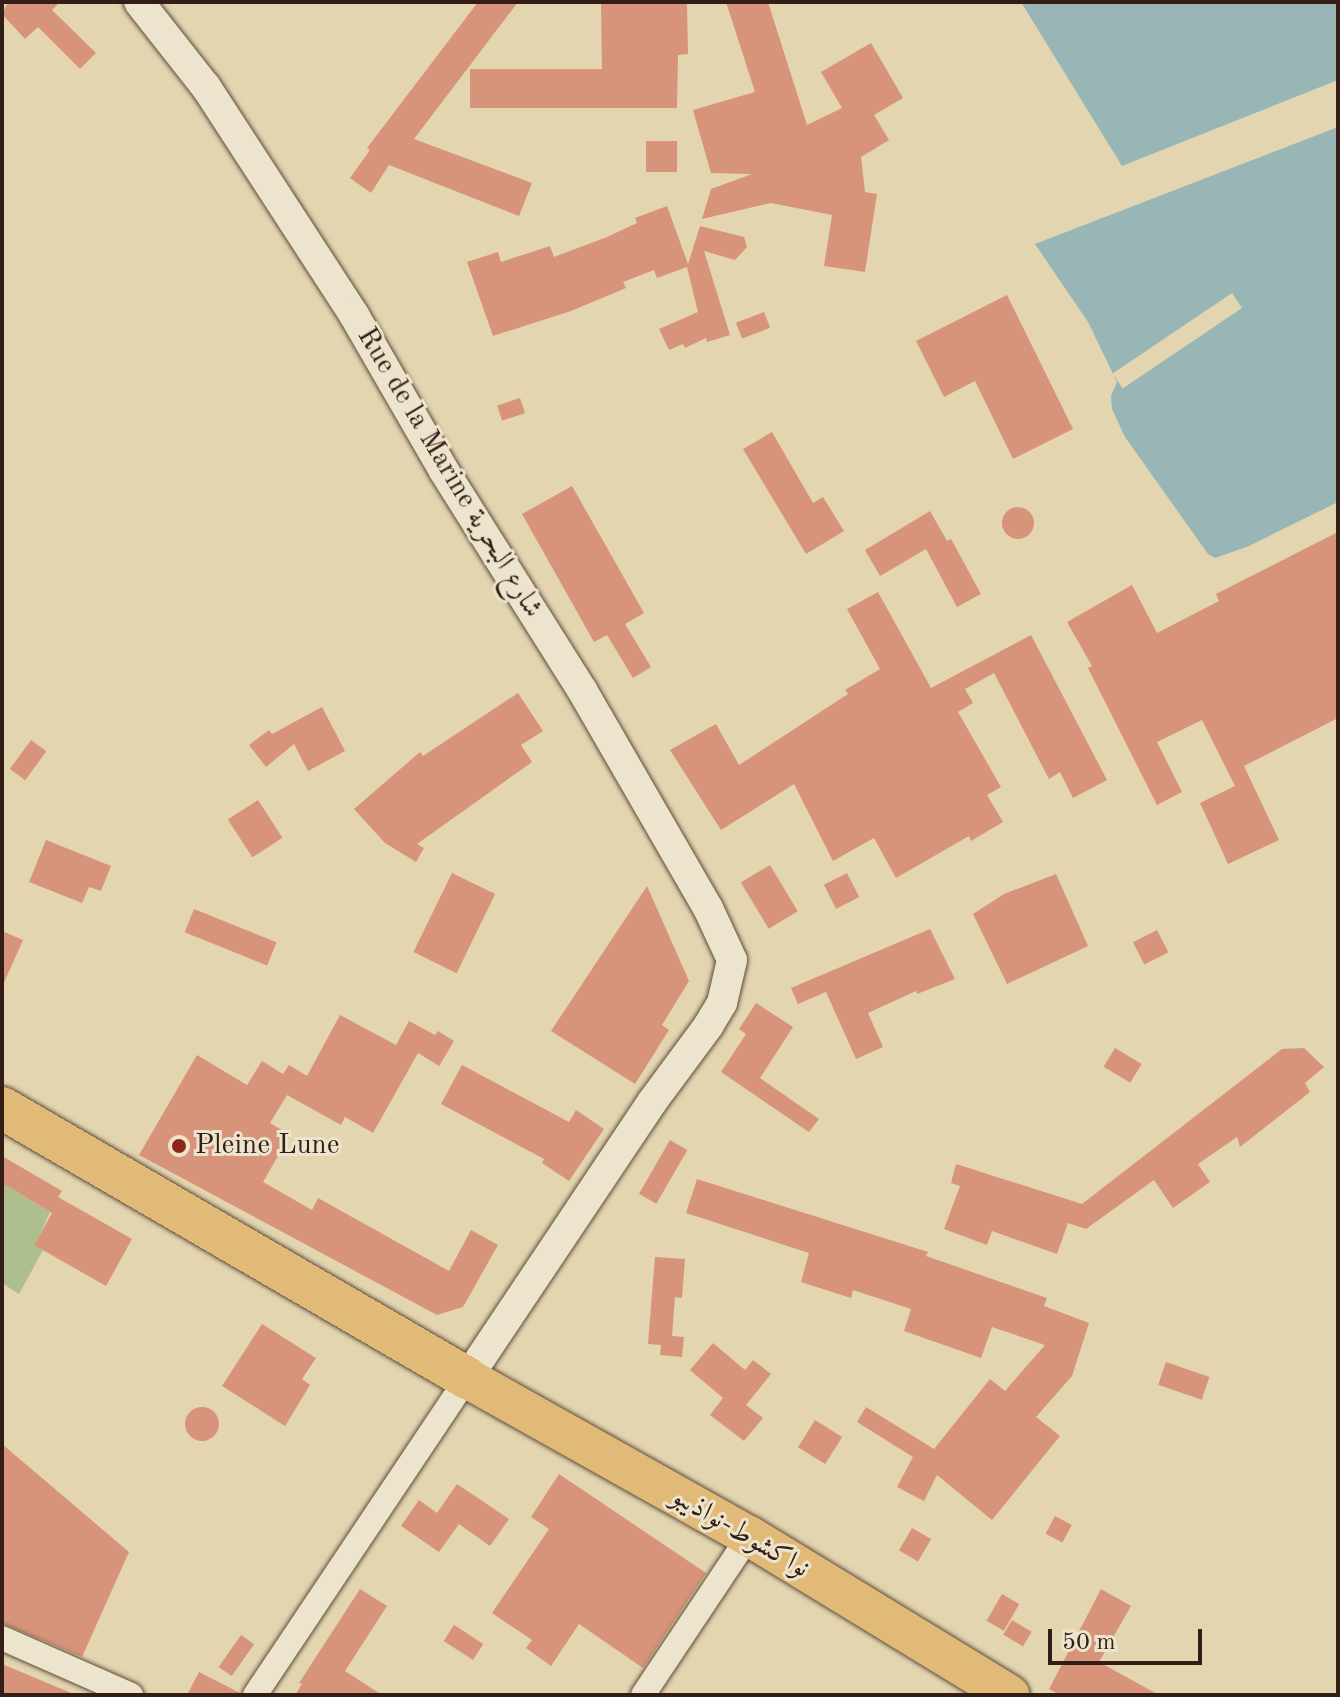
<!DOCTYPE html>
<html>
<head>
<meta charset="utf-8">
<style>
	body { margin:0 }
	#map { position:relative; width:1340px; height:1697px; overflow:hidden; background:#e2d5b0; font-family:"Old Standard TT",Amiri,serif }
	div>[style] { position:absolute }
	.green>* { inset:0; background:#afbe8e }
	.water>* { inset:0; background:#98b6b5 }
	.pier>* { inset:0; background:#e2d5b0; transform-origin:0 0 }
	.building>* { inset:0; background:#d8947a; transform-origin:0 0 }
	.round { border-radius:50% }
	.roads { filter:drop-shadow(0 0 2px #604b3b) drop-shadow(0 0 2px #604b3b) }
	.minor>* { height:24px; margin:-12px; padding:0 12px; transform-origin:12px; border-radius:12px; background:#ece4cc }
	.tertiary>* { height:30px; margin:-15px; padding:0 15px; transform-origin:15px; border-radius:15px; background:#ece4cc }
	.primary>* { height:40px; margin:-20px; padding:0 20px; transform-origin:20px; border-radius:20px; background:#e1ba78 }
	.trunk>* { height:42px; margin:-21px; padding:0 21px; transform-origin:21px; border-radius:21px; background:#e1ba78 }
	.dots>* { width:22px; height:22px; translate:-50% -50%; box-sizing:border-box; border:4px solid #ece4cc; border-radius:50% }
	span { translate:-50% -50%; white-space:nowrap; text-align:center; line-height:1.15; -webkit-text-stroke:6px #ece4cc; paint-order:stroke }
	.street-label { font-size:28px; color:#341d14 }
	.poi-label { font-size:28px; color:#341d14 }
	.left { translate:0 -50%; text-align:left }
	.frame { position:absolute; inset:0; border:4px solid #341d14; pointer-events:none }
	.scale { position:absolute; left:1048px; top:1629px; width:154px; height:36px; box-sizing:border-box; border:4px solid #341d14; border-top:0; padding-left:10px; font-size:24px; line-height:28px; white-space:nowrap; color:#341d14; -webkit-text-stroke:6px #ece4cc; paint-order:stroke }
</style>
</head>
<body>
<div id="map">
	<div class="green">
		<div style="clip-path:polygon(2px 1183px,50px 1212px,35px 1245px,43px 1250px,19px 1294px,2px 1283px)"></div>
	</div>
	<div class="water">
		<div style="clip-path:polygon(1021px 2px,1338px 2px,1338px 80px,1122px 166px)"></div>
		<div style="clip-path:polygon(1338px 127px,1338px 502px,1249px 546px,1215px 558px,1208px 554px,1125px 437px,1112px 409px,1111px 396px,1117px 382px,1088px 322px,1035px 244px)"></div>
	</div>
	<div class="pier">
		<div style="left:1232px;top:293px;width:18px;height:144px;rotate:56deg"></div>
	</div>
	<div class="building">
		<div style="clip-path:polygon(8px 2px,60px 2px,52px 10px,96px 53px,80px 69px,38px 27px,25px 39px,2px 14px)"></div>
		<div style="clip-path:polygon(478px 2px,518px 2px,414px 139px,532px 183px,519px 216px,389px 165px,371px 193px,350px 178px,370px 150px,367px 148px)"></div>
		<div style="clip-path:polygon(601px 2px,687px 2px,688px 54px,678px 55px,677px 108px,470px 108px,470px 69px,602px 69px)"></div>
		<div style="clip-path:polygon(726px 2px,768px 2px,807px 125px,842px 108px,821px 72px,871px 43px,903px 98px,874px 115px,889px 140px,861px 157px,865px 192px,877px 194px,865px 272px,824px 266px,832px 215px,771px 203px,702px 219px,711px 189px,752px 174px,711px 173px,693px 110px,755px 92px)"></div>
		<div style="left:646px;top:141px;width:31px;height:31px"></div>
		<div style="clip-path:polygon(667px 206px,688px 264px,700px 226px,744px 237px,747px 247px,735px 260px,704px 251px,730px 335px,707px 342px,706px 338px,685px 348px,683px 344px,669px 350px,659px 329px,698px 312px,687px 267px,657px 278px,654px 270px,623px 282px,626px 288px,571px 311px,493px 336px,467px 262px,498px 252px,501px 262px,550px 246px,554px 257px,607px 237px,637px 223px,635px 218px)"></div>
		<div style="clip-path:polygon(1007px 295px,1073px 429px,1013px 459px,975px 381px,944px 397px,916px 341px)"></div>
		<div style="left:764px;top:312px;width:17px;height:30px;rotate:69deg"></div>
		<div style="left:520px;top:398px;width:16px;height:24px;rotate:72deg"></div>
		<div style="clip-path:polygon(772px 432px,813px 503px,823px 497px,844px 531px,806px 554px,743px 449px)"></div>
		<div style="clip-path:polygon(572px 486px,644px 613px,625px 624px,651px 667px,633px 678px,607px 635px,594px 642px,522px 514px)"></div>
		<div class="round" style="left:1002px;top:507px;width:32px;height:32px"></div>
		<div style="clip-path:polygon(930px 511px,947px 541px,951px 539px,981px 594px,957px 607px,926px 549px,880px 576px,865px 550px)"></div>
		<div style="clip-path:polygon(1338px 532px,1338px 718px,1244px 766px,1279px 840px,1228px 864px,1200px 803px,1235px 786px,1202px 720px,1157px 742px,1182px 792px,1157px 805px,1088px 668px,1092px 666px,1067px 622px,1132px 585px,1157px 633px,1219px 601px,1216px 594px)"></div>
		<div style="clip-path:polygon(878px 592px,931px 688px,1031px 635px,1107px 780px,1073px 798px,1060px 772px,1049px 779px,994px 673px,965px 689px,973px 703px,958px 712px,1001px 787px,987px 795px,1003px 822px,971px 841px,969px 836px,896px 878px,874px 838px,833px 861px,794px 784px,721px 830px,670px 750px,716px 724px,739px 765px,848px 694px,845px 690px,880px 669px,847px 609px)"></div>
		<div style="clip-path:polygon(518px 693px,543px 731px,521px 745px,532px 762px,417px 844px,424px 848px,416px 862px,385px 843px,354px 809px,420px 752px,423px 756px)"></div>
		<div style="clip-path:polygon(322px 707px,345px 751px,308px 771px,294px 744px,266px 767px,249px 745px,269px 730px,272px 734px)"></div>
		<div style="left:31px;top:740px;width:19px;height:36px;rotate:36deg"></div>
		<div style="left:258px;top:800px;width:45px;height:36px;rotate:57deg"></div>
		<div style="clip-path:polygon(46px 840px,111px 866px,101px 891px,89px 887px,82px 903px,29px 882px)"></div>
		<div style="left:770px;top:865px;width:54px;height:34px;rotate:59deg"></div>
		<div style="left:452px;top:873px;width:48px;height:88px;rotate:26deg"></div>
		<div style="left:847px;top:873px;width:27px;height:26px;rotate:63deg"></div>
		<div style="clip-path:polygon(1056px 874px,1088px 946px,1007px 984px,973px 914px,1004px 894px)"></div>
		<div style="clip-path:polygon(647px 886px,689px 981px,662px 1025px,669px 1030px,635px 1084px,551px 1031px)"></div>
		<div style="left:194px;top:909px;width:89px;height:25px;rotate:22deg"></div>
		<div style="clip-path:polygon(930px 929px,955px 979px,917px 994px,916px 991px,868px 1013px,883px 1047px,856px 1059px,826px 992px,798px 1004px,791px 988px)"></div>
		<div style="left:1157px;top:930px;width:25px;height:27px;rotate:63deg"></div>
		<div style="clip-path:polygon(2px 931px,23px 940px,2px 987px)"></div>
		<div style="clip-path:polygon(756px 1003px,793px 1027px,760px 1078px,819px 1119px,809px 1132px,721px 1072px,746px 1034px,739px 1029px)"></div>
		<div style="clip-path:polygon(340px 1015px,396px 1045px,409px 1021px,435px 1035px,438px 1031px,454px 1041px,439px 1066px,418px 1053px,373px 1133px,345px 1117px,341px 1125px,287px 1095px,270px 1123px,290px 1135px,263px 1182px,312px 1210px,318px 1198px,449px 1271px,471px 1230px,498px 1245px,463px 1307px,437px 1315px,139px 1155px,197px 1055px,247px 1085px,262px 1061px,283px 1074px,289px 1065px,307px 1076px)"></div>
		<div style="left:1115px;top:1048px;width:31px;height:22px;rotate:31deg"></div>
		<div style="clip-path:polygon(1304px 1048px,1324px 1067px,1305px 1083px,1310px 1092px,1240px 1147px,1237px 1137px,1198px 1164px,1210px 1182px,1173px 1208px,1154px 1180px,1086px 1229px,1068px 1223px,1057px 1254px,992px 1231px,987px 1245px,944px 1229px,960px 1186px,951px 1183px,956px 1164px,1082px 1204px,1282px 1049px)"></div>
		<div style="clip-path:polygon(462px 1065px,569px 1122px,576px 1110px,604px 1129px,569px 1181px,542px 1163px,544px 1159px,441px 1104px)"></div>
		<div style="left:670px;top:1140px;width:20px;height:62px;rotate:30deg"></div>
		<div style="clip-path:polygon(2px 1156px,62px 1191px,58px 1197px,132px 1239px,106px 1286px,34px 1245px,52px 1213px,2px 1183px)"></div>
		<div style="clip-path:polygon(697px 1179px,928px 1252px,926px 1256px,1047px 1298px,1044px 1306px,1089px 1323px,1072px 1376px,1036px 1417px,1060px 1436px,992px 1520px,937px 1475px,924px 1501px,897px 1487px,913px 1457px,857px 1422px,866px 1407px,934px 1449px,990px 1379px,1005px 1391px,1045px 1345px,992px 1327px,981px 1358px,904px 1331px,911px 1309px,853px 1290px,851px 1298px,801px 1282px,809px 1253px,686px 1213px)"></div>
		<div style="clip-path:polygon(655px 1257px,685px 1259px,682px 1298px,675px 1297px,672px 1336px,684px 1337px,682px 1357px,660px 1355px,661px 1345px,648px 1344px)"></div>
		<div style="clip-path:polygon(262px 1324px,316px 1358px,302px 1379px,310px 1385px,285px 1426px,222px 1386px)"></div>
		<div style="clip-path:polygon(713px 1343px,745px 1370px,753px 1360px,771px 1374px,746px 1405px,763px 1418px,744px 1441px,710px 1415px,723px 1398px,690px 1370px)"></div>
		<div style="left:1166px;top:1362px;width:46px;height:24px;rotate:19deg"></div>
		<div class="round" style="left:185px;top:1407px;width:34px;height:34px"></div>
		<div style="left:815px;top:1420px;width:32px;height:32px;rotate:32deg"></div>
		<div style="clip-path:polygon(2px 1444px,129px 1552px,82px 1657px,2px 1623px)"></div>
		<div style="clip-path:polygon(559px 1474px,706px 1573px,643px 1668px,579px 1624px,551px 1666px,526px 1648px,532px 1640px,492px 1613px,549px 1529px,531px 1517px)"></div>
		<div style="clip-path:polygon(457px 1484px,509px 1519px,490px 1546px,459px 1524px,439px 1552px,401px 1526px,419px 1500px,437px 1513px)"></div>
		<div style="left:1055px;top:1516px;width:19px;height:20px;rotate:28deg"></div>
		<div style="left:912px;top:1528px;width:22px;height:26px;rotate:30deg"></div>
		<div style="clip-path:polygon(360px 1589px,387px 1606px,345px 1671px,382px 1695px,295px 1695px,302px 1684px,299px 1683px)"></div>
		<div style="clip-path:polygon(1101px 1589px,1131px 1606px,1099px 1662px,1159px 1695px,1060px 1695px,1049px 1689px)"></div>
		<div style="left:1002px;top:1594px;width:20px;height:31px;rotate:30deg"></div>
		<div style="left:1012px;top:1620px;width:23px;height:17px;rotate:31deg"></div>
		<div style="left:454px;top:1625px;width:35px;height:19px;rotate:33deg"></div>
		<div style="left:241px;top:1635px;width:16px;height:39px;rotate:35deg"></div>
		<div style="clip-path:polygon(2px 1664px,76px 1695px,2px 1695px)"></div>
		<div style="clip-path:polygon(199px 1672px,240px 1693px,240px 1695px,187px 1695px)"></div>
	</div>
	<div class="roads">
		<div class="minor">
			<div style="left:2px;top:1638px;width:141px;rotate:23.8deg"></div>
			<div style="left:255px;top:1695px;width:381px;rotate:-56.2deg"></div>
			<div style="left:643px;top:1695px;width:191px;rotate:-56.3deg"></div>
		</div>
		<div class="tertiary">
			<div style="left:139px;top:2px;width:108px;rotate:51.8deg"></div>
			<div style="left:206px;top:87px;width:272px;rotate:57deg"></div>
			<div style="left:354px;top:315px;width:180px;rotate:60deg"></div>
			<div style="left:444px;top:471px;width:259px;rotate:57.8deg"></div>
			<div style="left:582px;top:690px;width:252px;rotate:60deg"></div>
			<div style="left:708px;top:908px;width:57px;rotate:65.2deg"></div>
			<div style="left:732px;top:960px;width:44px;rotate:103.1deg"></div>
			<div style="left:722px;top:1003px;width:26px;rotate:121deg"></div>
			<div style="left:709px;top:1025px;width:96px;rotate:126.5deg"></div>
			<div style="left:652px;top:1102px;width:332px;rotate:123.8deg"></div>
		</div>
		<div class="primary">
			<div style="left:467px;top:1378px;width:323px;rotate:29.3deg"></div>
			<div style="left:749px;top:1536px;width:305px;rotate:31.4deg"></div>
		</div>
		<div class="trunk">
			<div style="left:2px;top:1108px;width:538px;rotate:30.14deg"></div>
		</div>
	</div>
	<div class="dots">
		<div style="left:179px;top:1146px;background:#8f2418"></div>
	</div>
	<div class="street-label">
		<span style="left:449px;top:473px;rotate:59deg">Rue de la Marine شارع البحرية</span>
		<span style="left:740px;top:1533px;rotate:30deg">نواكشوط-نواذيبو</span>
	</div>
	<div class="poi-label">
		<span class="left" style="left:195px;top:1146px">Pleine Lune</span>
	</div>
	<div class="frame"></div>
	<div class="scale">50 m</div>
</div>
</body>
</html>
